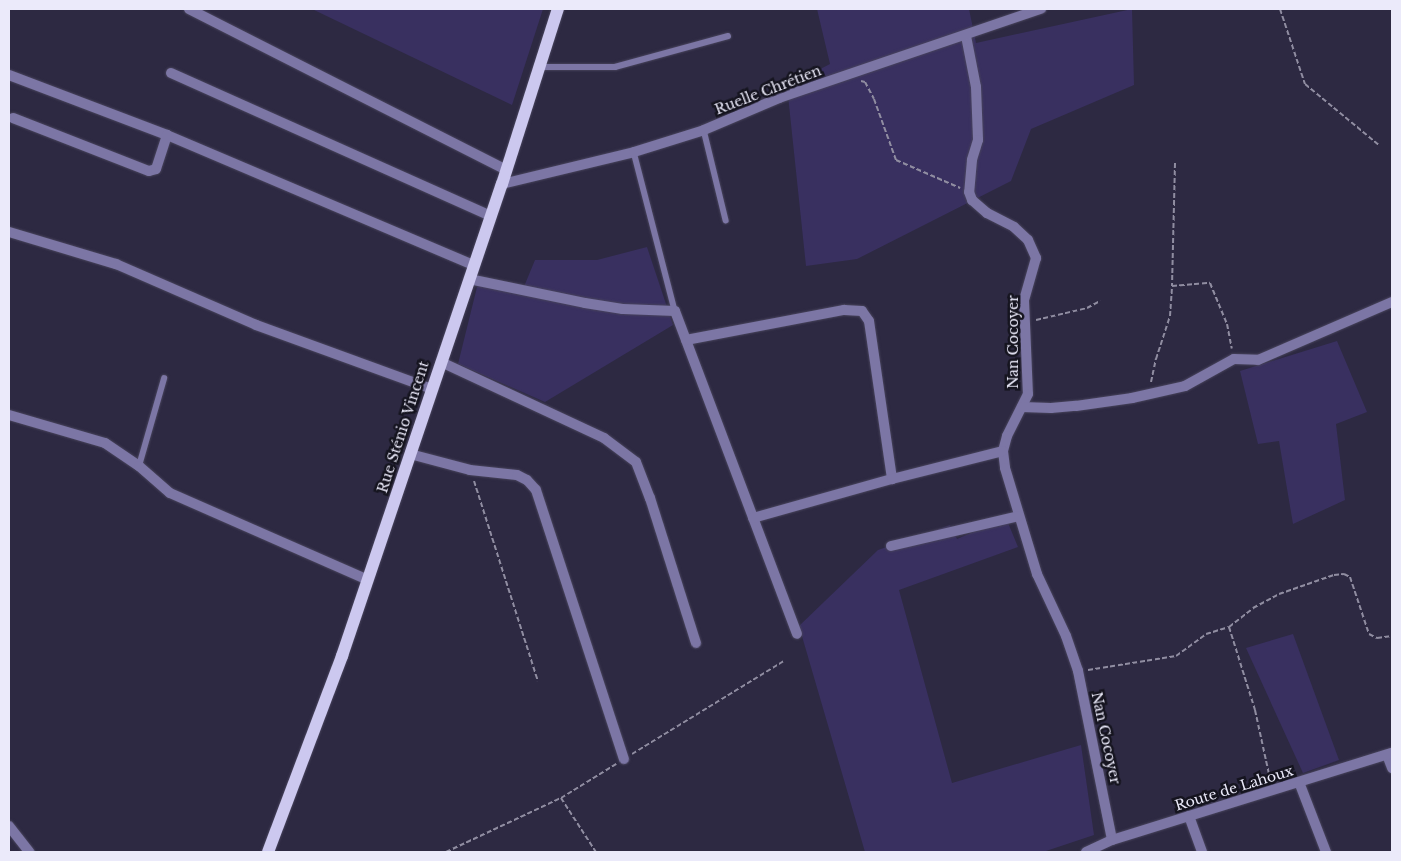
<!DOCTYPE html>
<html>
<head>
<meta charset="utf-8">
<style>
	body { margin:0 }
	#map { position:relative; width:1401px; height:861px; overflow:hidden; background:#2d2942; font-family:"Libre Baskerville",serif }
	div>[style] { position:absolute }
	.green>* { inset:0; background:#393060 }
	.path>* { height:2px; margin-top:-1px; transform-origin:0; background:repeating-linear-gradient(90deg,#908da1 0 5px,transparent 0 7.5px) }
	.roads { filter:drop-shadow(0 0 1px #48445c) drop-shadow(0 0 1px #48445c) }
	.service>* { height:5.5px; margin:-2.75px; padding:0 2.75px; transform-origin:2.75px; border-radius:2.75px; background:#7c76a5 }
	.minor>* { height:10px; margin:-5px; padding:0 5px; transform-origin:5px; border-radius:5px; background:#7c76a5 }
	.primary>* { height:12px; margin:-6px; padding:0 6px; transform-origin:6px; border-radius:6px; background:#ccc8ef }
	span { translate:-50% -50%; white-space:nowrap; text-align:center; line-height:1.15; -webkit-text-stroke:5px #15141f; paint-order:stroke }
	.street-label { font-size:14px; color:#ebeafa }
	.frame { position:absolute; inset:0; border:10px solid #ebeafa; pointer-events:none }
</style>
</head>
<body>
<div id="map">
	<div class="green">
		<div style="clip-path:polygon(312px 9px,543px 9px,512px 105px)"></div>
		<div style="clip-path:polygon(817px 9px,969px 9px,976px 43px,1132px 9px,1134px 85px,1031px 129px,1011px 181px,857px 259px,806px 266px,787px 86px,830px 64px)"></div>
		<div style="clip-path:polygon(647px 247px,673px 325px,545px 402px,458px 364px,479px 279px,523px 289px,535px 260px,597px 260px)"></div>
		<div style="clip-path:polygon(1337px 341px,1367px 412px,1336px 424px,1345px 500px,1293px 524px,1279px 441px,1258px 444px,1240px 371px)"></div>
		<div style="clip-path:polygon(1006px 518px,1018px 547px,899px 590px,952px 783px,1081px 745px,1094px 835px,1043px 852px,865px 852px,799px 626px,878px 550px,950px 525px,957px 539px)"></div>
		<div style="clip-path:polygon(1293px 634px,1339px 760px,1303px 773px,1246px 648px)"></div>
	</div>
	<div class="path">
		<div style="left:1280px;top:9px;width:79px;rotate:71.6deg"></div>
		<div style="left:1305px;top:84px;width:97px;rotate:39.6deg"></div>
		<div style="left:861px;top:81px;width:4px;rotate:14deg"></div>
		<div style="left:865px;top:82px;width:19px;rotate:62deg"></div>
		<div style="left:874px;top:99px;width:65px;rotate:70.2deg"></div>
		<div style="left:896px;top:160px;width:70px;rotate:23.6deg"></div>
		<div style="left:1175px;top:163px;width:123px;rotate:91.4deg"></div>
		<div style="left:1172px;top:286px;width:38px;rotate:-5deg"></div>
		<div style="left:1210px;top:283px;width:44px;rotate:67.5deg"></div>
		<div style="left:1227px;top:324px;width:25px;rotate:79deg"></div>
		<div style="left:1036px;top:320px;width:52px;rotate:-13.2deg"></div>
		<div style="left:1087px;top:308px;width:15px;rotate:-28deg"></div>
		<div style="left:1151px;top:382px;width:24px;rotate:-78deg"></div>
		<div style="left:1156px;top:359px;width:45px;rotate:-72deg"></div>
		<div style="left:1170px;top:316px;width:29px;rotate:-86deg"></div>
		<div style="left:474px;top:481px;width:210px;rotate:72.3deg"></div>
		<div style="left:1229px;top:627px;width:87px;rotate:72.6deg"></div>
		<div style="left:1255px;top:710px;width:71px;rotate:77.7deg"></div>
		<div style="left:1088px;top:670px;width:89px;rotate:-9deg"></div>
		<div style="left:1176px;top:656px;width:37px;rotate:-36deg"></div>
		<div style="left:1206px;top:634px;width:24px;rotate:-17deg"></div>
		<div style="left:1229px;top:627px;width:31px;rotate:-38deg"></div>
		<div style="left:1253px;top:608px;width:30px;rotate:-28deg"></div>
		<div style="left:1279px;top:594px;width:58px;rotate:-19.1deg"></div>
		<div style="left:1334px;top:575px;width:10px;rotate:-6deg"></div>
		<div style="left:1344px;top:574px;width:7px;rotate:27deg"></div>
		<div style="left:1350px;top:577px;width:60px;rotate:71.6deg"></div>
		<div style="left:1369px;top:634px;width:9px;rotate:27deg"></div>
		<div style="left:1377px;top:638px;width:15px;rotate:-8deg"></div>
		<div style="left:632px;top:754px;width:178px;rotate:-31.5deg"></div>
		<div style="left:561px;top:798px;width:64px;rotate:57.1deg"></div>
		<div style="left:446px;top:852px;width:127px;rotate:-25.2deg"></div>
		<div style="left:561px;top:798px;width:65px;rotate:-31.7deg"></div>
	</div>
	<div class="roads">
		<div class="service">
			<div style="left:539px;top:67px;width:76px"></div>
			<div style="left:615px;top:67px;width:117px;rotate:-15.3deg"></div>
			<div style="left:704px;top:130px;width:93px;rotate:76.3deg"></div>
			<div style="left:634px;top:152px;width:164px;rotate:75.5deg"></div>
			<div style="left:139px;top:466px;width:91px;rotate:-74deg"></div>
		</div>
		<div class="minor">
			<div style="left:189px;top:9px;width:356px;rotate:26.9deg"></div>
			<div style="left:966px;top:36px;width:52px;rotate:78.9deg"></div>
			<div style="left:976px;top:87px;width:53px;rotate:87.8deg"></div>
			<div style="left:978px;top:140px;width:21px;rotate:107deg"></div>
			<div style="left:972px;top:160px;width:32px;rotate:95deg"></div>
			<div style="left:969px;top:192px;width:9px;rotate:69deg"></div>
			<div style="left:972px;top:200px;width:20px;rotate:41deg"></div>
			<div style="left:987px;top:213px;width:30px;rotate:27deg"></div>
			<div style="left:1014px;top:227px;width:19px;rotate:43deg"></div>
			<div style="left:1028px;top:240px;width:20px;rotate:66deg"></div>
			<div style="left:1036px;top:258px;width:44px;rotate:105.9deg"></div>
			<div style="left:1024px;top:300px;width:94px;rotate:87.6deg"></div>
			<div style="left:1028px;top:394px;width:47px;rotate:116.6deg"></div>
			<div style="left:1007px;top:436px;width:16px;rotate:105deg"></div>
			<div style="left:1003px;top:451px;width:17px;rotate:83deg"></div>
			<div style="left:1005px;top:468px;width:111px;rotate:73.2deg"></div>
			<div style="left:1037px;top:574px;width:68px;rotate:64.9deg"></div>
			<div style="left:1066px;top:636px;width:37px;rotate:71deg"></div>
			<div style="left:1078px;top:671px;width:172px;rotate:78.6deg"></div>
			<div style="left:171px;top:73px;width:350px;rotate:24.1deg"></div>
			<div style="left:9px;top:75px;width:169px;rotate:20.8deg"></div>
			<div style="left:167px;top:135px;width:333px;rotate:23deg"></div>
			<div style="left:13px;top:118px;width:146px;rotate:21.3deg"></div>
			<div style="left:149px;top:171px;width:7px;rotate:-16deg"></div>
			<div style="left:156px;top:169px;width:36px;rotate:-72deg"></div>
			<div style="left:502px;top:184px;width:136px;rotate:-13.6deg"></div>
			<div style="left:634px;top:152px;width:73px;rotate:-17.4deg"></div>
			<div style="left:704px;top:130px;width:82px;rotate:-23.1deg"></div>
			<div style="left:779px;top:98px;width:277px;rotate:-18.8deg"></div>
			<div style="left:9px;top:232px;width:112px;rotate:16.7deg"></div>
			<div style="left:116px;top:264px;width:153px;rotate:23.5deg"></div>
			<div style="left:256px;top:325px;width:187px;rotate:20deg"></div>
			<div style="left:469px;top:279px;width:118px;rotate:11.7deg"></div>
			<div style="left:585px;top:303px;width:38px;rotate:9deg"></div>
			<div style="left:623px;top:309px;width:52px;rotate:2.2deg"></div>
			<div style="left:675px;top:311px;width:345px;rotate:69.3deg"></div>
			<div style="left:686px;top:340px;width:161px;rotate:-10.8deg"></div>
			<div style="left:844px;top:310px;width:18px;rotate:3deg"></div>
			<div style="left:862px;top:311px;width:12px;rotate:55deg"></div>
			<div style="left:869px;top:321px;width:160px;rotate:81.7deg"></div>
			<div style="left:441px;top:362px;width:180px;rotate:25deg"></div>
			<div style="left:604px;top:438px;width:40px;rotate:37deg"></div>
			<div style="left:636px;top:462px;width:39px;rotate:69deg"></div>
			<div style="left:650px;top:498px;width:152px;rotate:72.4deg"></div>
			<div style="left:1022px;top:407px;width:29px;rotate:2deg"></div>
			<div style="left:1051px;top:408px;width:25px;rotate:-5deg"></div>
			<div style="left:1076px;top:406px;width:57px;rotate:-8.1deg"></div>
			<div style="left:1132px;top:398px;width:54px;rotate:-12.8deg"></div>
			<div style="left:1185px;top:386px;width:56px;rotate:-28.9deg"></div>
			<div style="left:1234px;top:359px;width:24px;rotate:2deg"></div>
			<div style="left:1258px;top:360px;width:146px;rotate:-23.4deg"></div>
			<div style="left:9px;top:415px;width:100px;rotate:16.3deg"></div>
			<div style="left:105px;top:443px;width:41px;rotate:34.1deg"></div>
			<div style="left:139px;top:466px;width:41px;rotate:41.1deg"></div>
			<div style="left:170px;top:493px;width:216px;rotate:23.7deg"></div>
			<div style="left:410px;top:454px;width:62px;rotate:14.9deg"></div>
			<div style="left:470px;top:470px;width:47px;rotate:6.1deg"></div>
			<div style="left:517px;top:475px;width:11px;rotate:27deg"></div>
			<div style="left:527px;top:480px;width:13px;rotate:48deg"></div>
			<div style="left:536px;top:490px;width:283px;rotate:71.9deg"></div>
			<div style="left:753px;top:518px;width:144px;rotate:-15.7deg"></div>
			<div style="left:892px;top:479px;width:114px;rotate:-14.2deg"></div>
			<div style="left:891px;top:546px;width:131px;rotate:-13.2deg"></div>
			<div style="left:1387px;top:755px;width:14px;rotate:69deg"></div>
			<div style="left:1299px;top:782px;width:75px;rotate:68.9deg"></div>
			<div style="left:1189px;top:816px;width:38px;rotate:70deg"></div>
			<div style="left:9px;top:826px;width:33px;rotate:52deg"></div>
			<div style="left:1086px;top:852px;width:29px;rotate:-25deg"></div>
			<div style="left:1112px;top:840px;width:293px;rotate:-17.3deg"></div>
		</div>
		<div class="primary">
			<div style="left:268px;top:852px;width:210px;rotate:-69.3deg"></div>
			<div style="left:342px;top:656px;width:498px;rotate:-71.3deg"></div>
			<div style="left:502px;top:184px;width:184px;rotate:-72.3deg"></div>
		</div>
	</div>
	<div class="street-label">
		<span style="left:768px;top:90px;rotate:-21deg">Ruelle Chrétien</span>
		<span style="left:1013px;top:342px;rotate:-90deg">Nan Cocoyer</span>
		<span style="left:403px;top:427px;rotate:-72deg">Rue Sténio Vincent</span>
		<span style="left:1106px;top:738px;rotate:78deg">Nan Cocoyer</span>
		<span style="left:1234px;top:788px;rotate:-17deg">Route de Lahoux</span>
	</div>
	<div class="frame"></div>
</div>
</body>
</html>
